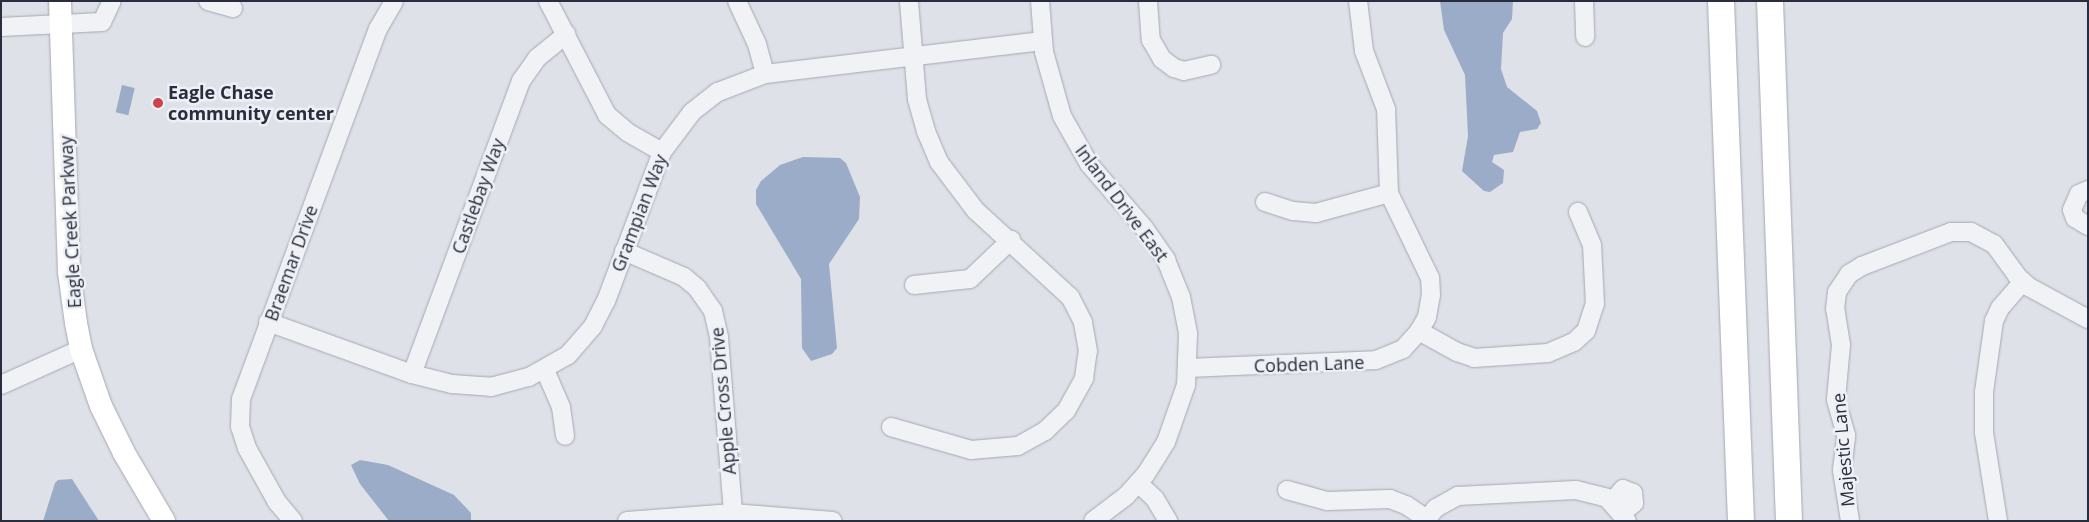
<!DOCTYPE html>
<html>
<head>
<meta charset="utf-8">
<style>
	body { margin:0 }
	#map { position:relative; width:2089px; height:522px; overflow:hidden; background:#dee1e8; font-family:"Open Sans",sans-serif }
	div>[style] { position:absolute }
	.water>* { inset:0; background:#9aacc7; transform-origin:0 0 }
	.roads { filter:drop-shadow(0 0 1px #a4a8b2) drop-shadow(0 0 1px #a4a8b2) }
	.minor>* { height:18px; margin:-9px; padding:0 9px; transform-origin:9px; border-radius:9px; background:#f1f2f6 }
	.major>* { height:22px; margin:-11px; padding:0 11px; transform-origin:11px; border-radius:11px; background:#fff }
	.highway>* { height:26px; margin:-13px; padding:0 13px; transform-origin:13px; border-radius:13px; background:#fff }
	.dots>* { width:14px; height:14px; translate:-50% -50%; box-sizing:border-box; border:2px solid #eef0f5; border-radius:50% }
	span { translate:-50% -50%; white-space:nowrap; text-align:center; line-height:1.15; -webkit-text-stroke:5px #eef0f5; paint-order:stroke }
	.poi-label { font-size:18px; color:#282e3e; font-weight:700 }
	.left { translate:0 -50%; text-align:left }
	.street-label { font-size:18px; color:#282e3e }
	.frame { position:absolute; inset:0; border:2px solid #282e3e; pointer-events:none }
</style>
</head>
<body>
<div id="map">
	<div class="water">
		<div style="clip-path:polygon(1440px 1px,1513px 1px,1512px 19px,1503px 33px,1501px 69px,1507px 87px,1537px 111px,1541px 123px,1537px 129px,1520px 132px,1513px 152px,1494px 155px,1492px 162px,1504px 170px,1503px 183px,1490px 192px,1484px 191px,1462px 171px,1468px 136px,1465px 75px,1444px 30px)"></div>
		<div style="left:122px;top:85px;width:13px;height:28px;rotate:13deg"></div>
		<div style="clip-path:polygon(803px 157px,840px 158px,846px 163px,860px 197px,859px 219px,829px 264px,837px 348px,832px 354px,811px 361px,802px 348px,801px 279px,756px 204px,756px 190px,761px 181px,780px 165px)"></div>
		<div style="clip-path:polygon(360px 460px,388px 465px,454px 495px,471px 513px,471px 521px,389px 521px,360px 484px,351px 465px)"></div>
		<div style="clip-path:polygon(72px 479px,99px 521px,43px 521px,55px 483px,58px 480px)"></div>
	</div>
	<div class="roads">
		<div class="minor">
			<div style="left:208px;top:1px;width:26px;rotate:16deg"></div>
			<div style="left:548px;top:1px;width:128px;rotate:62.6deg"></div>
			<div style="left:607px;top:115px;width:26px;rotate:40deg"></div>
			<div style="left:627px;top:132px;width:40px;rotate:29.7deg"></div>
			<div style="left:737px;top:1px;width:47px;rotate:65.1deg"></div>
			<div style="left:757px;top:44px;width:31px;rotate:75deg"></div>
			<div style="left:1040px;top:1px;width:51px;rotate:85.5deg"></div>
			<div style="left:1044px;top:52px;width:66px;rotate:74.3deg"></div>
			<div style="left:1062px;top:116px;width:55px;rotate:60.6deg"></div>
			<div style="left:1089px;top:164px;width:84px;rotate:49.3deg"></div>
			<div style="left:1144px;top:228px;width:39px;rotate:55deg"></div>
			<div style="left:1166px;top:260px;width:40px;rotate:68deg"></div>
			<div style="left:1181px;top:297px;width:38px;rotate:79deg"></div>
			<div style="left:1188px;top:334px;width:51px;rotate:92.2deg"></div>
			<div style="left:1186px;top:385px;width:60px;rotate:109.3deg"></div>
			<div style="left:1166px;top:442px;width:39px;rotate:122deg"></div>
			<div style="left:1145px;top:475px;width:28px;rotate:132deg"></div>
			<div style="left:1126px;top:496px;width:41px;rotate:142.9deg"></div>
			<div style="left:1148px;top:1px;width:39px;rotate:86deg"></div>
			<div style="left:1151px;top:40px;width:22px;rotate:60deg"></div>
			<div style="left:1162px;top:59px;width:15px;rotate:37deg"></div>
			<div style="left:1174px;top:68px;width:10px;rotate:17deg"></div>
			<div style="left:1184px;top:71px;width:28px;rotate:-13deg"></div>
			<div style="left:1584px;top:1px;width:36px;rotate:88deg"></div>
			<div style="left:1px;top:27px;width:101px;rotate:-2.8deg"></div>
			<div style="left:102px;top:22px;width:23px;rotate:-65deg"></div>
			<div style="left:2088px;top:190px;width:10px;rotate:156deg"></div>
			<div style="left:2079px;top:194px;width:17px;rotate:114deg"></div>
			<div style="left:2072px;top:210px;width:9px;rotate:69deg"></div>
			<div style="left:2075px;top:218px;width:15px;rotate:32deg"></div>
			<div style="left:1265px;top:202px;width:29px;rotate:18deg"></div>
			<div style="left:1293px;top:211px;width:23px;rotate:5deg"></div>
			<div style="left:1316px;top:213px;width:76px;rotate:-15.3deg"></div>
			<div style="left:624px;top:251px;width:65px;rotate:23.4deg"></div>
			<div style="left:684px;top:277px;width:17px;rotate:40deg"></div>
			<div style="left:697px;top:288px;width:28px;rotate:55deg"></div>
			<div style="left:713px;top:311px;width:28px;rotate:77deg"></div>
			<div style="left:719px;top:338px;width:176px;rotate:85.4deg"></div>
			<div style="left:914px;top:285px;width:56px;rotate:-6.1deg"></div>
			<div style="left:970px;top:279px;width:57px;rotate:-43.6deg"></div>
			<div style="left:268px;top:322px;width:153px;rotate:19.9deg"></div>
			<div style="left:412px;top:374px;width:41px;rotate:14deg"></div>
			<div style="left:452px;top:384px;width:39px;rotate:4deg"></div>
			<div style="left:491px;top:387px;width:39px;rotate:-15deg"></div>
			<div style="left:529px;top:377px;width:45px;rotate:-29.4deg"></div>
			<div style="left:568px;top:355px;width:38px;rotate:-49deg"></div>
			<div style="left:593px;top:326px;width:28px;rotate:-63deg"></div>
			<div style="left:606px;top:301px;width:159px;rotate:-69.4deg"></div>
			<div style="left:662px;top:152px;width:50px;rotate:-53.1deg"></div>
			<div style="left:692px;top:112px;width:33px;rotate:-38deg"></div>
			<div style="left:718px;top:92px;width:50px;rotate:-21deg"></div>
			<div style="left:765px;top:74px;width:279px;rotate:-6.8deg"></div>
			<div style="left:1419px;top:331px;width:43px;rotate:28.9deg"></div>
			<div style="left:1457px;top:352px;width:18px;rotate:19deg"></div>
			<div style="left:1474px;top:358px;width:74px;rotate:-3.9deg"></div>
			<div style="left:1548px;top:353px;width:28px;rotate:-23deg"></div>
			<div style="left:1574px;top:342px;width:16px;rotate:-43deg"></div>
			<div style="left:1586px;top:331px;width:28px;rotate:-72deg"></div>
			<div style="left:1595px;top:304px;width:59px;rotate:-92.9deg"></div>
			<div style="left:1592px;top:245px;width:36px;rotate:-113deg"></div>
			<div style="left:1188px;top:368px;width:188px;rotate:-2.4deg"></div>
			<div style="left:1376px;top:360px;width:29px;rotate:-22deg"></div>
			<div style="left:1403px;top:349px;width:24px;rotate:-48deg"></div>
			<div style="left:1419px;top:331px;width:16px;rotate:-60deg"></div>
			<div style="left:1427px;top:317px;width:22px;rotate:-80deg"></div>
			<div style="left:1431px;top:295px;width:17px;rotate:-93deg"></div>
			<div style="left:1430px;top:278px;width:94px;rotate:-115.8deg"></div>
			<div style="left:1389px;top:193px;width:84px;rotate:-92deg"></div>
			<div style="left:1386px;top:109px;width:62px;rotate:-110.8deg"></div>
			<div style="left:1364px;top:51px;width:50px;rotate:-96.8deg"></div>
			<div style="left:545px;top:370px;width:40px;rotate:66.6deg"></div>
			<div style="left:561px;top:407px;width:29px;rotate:82deg"></div>
			<div style="left:412px;top:374px;width:313px;rotate:-69.6deg"></div>
			<div style="left:521px;top:81px;width:28px;rotate:-55deg"></div>
			<div style="left:537px;top:58px;width:38px;rotate:-39deg"></div>
			<div style="left:1px;top:385px;width:88px;rotate:-24.2deg"></div>
			<div style="left:891px;top:427px;width:83px;rotate:16deg"></div>
			<div style="left:971px;top:450px;width:47px;rotate:-4.9deg"></div>
			<div style="left:1018px;top:446px;width:31px;rotate:-29deg"></div>
			<div style="left:1045px;top:431px;width:29px;rotate:-44deg"></div>
			<div style="left:1066px;top:411px;width:38px;rotate:-61deg"></div>
			<div style="left:1084px;top:378px;width:27px;rotate:-82deg"></div>
			<div style="left:1088px;top:351px;width:29px;rotate:-100deg"></div>
			<div style="left:1083px;top:322px;width:28px;rotate:-117deg"></div>
			<div style="left:1070px;top:297px;width:127px;rotate:-137.5deg"></div>
			<div style="left:976px;top:211px;width:61px;rotate:-127.1deg"></div>
			<div style="left:939px;top:162px;width:34px;rotate:-113deg"></div>
			<div style="left:926px;top:131px;width:33px;rotate:-106deg"></div>
			<div style="left:917px;top:99px;width:98px;rotate:-94.7deg"></div>
			<div style="left:1138px;top:483px;width:23px;rotate:43deg"></div>
			<div style="left:1155px;top:499px;width:26px;rotate:59deg"></div>
			<div style="left:1287px;top:490px;width:41px;rotate:15.4deg"></div>
			<div style="left:1327px;top:501px;width:63px;rotate:-1.8deg"></div>
			<div style="left:1390px;top:499px;width:17px;rotate:21deg"></div>
			<div style="left:1406px;top:505px;width:25px;rotate:34deg"></div>
			<div style="left:1612px;top:502px;width:17px;rotate:-50deg"></div>
			<div style="left:1623px;top:489px;width:11px;rotate:22deg"></div>
			<div style="left:1633px;top:493px;width:10px;rotate:84deg"></div>
			<div style="left:1634px;top:503px;width:16px;rotate:140deg"></div>
			<div style="left:293px;top:521px;width:25px;rotate:-130deg"></div>
			<div style="left:277px;top:502px;width:62px;rotate:-119.1deg"></div>
			<div style="left:247px;top:448px;width:22px;rotate:-108deg"></div>
			<div style="left:240px;top:427px;width:28px;rotate:-88deg"></div>
			<div style="left:241px;top:399px;width:395px;rotate:-69.7deg"></div>
			<div style="left:378px;top:29px;width:32px;rotate:-60deg"></div>
			<div style="left:627px;top:521px;width:106px;rotate:-4.3deg"></div>
			<div style="left:733px;top:513px;width:100px;rotate:4.6deg"></div>
			<div style="left:1425px;top:521px;width:17px;rotate:-50deg"></div>
			<div style="left:1436px;top:508px;width:25px;rotate:-29deg"></div>
			<div style="left:1458px;top:496px;width:118px;rotate:-2.9deg"></div>
			<div style="left:1576px;top:490px;width:32px;rotate:14deg"></div>
			<div style="left:1607px;top:498px;width:30px;rotate:49deg"></div>
			<div style="left:1850px;top:521px;width:52px;rotate:-98.9deg"></div>
			<div style="left:1842px;top:470px;width:35px;rotate:-83deg"></div>
			<div style="left:1846px;top:435px;width:37px;rotate:-106deg"></div>
			<div style="left:1836px;top:399px;width:54px;rotate:-84.7deg"></div>
			<div style="left:1841px;top:345px;width:36px;rotate:-99deg"></div>
			<div style="left:1835px;top:309px;width:17px;rotate:-83deg"></div>
			<div style="left:1837px;top:292px;width:22px;rotate:-56deg"></div>
			<div style="left:1849px;top:274px;width:15px;rotate:-32deg"></div>
			<div style="left:1862px;top:266px;width:95px;rotate:-20.9deg"></div>
			<div style="left:1951px;top:232px;width:20px"></div>
			<div style="left:1971px;top:232px;width:26px;rotate:28deg"></div>
			<div style="left:1994px;top:244px;width:39px;rotate:54deg"></div>
			<div style="left:2017px;top:276px;width:16px;rotate:43deg"></div>
			<div style="left:2029px;top:287px;width:67px;rotate:28.5deg"></div>
			<div style="left:1998px;top:521px;width:89px;rotate:-99deg"></div>
			<div style="left:1984px;top:433px;width:41px;rotate:-90deg"></div>
			<div style="left:1984px;top:392px;width:72px;rotate:-82deg"></div>
			<div style="left:1994px;top:321px;width:14px;rotate:-65deg"></div>
			<div style="left:2000px;top:308px;width:35px;rotate:-49deg"></div>
		</div>
		<div class="major">
			<div style="left:60px;top:1px;width:271px;rotate:88.1deg"></div>
			<div style="left:69px;top:272px;width:51px;rotate:82.2deg"></div>
			<div style="left:76px;top:323px;width:26px;rotate:79deg"></div>
			<div style="left:81px;top:349px;width:60px;rotate:70.7deg"></div>
			<div style="left:101px;top:406px;width:52px;rotate:63.9deg"></div>
			<div style="left:124px;top:453px;width:79px;rotate:59.5deg"></div>
		</div>
		<div class="highway">
			<div style="left:1721px;top:1px;width:520px;rotate:87.8deg"></div>
			<div style="left:1770px;top:1px;width:520px;rotate:87.91deg"></div>
		</div>
	</div>
	<div class="dots">
		<div style="left:158px;top:103px;background:#cb454d"></div>
	</div>
	<div class="poi-label">
		<span class="left" style="left:168px;top:103px">Eagle Chase<br>community center</span>
	</div>
	<div class="street-label">
		<span style="left:478px;top:196px;rotate:-70deg">Castlebay Way</span>
		<span style="left:1122px;top:203px;rotate:53deg">Inland Drive East</span>
		<span style="left:639px;top:213px;rotate:-69deg">Grampian Way</span>
		<span style="left:70px;top:222px;rotate:-93deg">Eagle Creek Parkway</span>
		<span style="left:291px;top:263px;rotate:-70deg">Braemar Drive</span>
		<span style="left:1309px;top:364px;rotate:-2deg">Cobden Lane</span>
		<span style="left:723px;top:401px;rotate:-95deg">Apple Cross Drive</span>
		<span style="left:1843px;top:450px;rotate:-95deg">Majestic Lane</span>
	</div>
	<div class="frame"></div>
</div>
</body>
</html>
